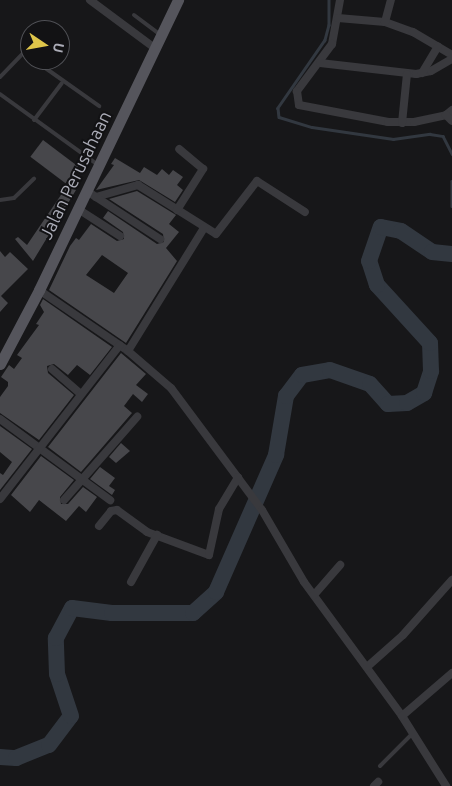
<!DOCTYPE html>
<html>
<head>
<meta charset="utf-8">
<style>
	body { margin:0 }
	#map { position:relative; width:452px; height:786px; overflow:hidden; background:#171719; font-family:Ubuntu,sans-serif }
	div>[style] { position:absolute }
	.stream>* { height:2.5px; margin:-1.25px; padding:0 1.25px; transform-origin:1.25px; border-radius:1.25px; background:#323840 }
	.river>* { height:16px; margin:-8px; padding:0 8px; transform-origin:8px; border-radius:8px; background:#323840 }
	.building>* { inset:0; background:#47474b; transform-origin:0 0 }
	.lane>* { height:4px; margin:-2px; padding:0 2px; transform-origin:2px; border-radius:2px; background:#39393d }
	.street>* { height:8px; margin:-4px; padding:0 4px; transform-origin:4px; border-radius:4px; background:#39393d }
	.primary>* { height:11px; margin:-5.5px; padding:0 5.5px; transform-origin:5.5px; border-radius:5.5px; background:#55555c }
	span { translate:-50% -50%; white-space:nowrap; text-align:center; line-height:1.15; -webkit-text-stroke:4px #121214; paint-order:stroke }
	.street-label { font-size:18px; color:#abacb7 }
	.north { position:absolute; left:20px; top:20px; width:50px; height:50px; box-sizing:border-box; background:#121214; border:1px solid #4f5055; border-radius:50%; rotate:102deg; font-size:14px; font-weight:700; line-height:20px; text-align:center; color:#abacb7 }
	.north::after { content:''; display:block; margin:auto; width:18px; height:22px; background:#dec54a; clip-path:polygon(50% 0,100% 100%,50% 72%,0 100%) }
</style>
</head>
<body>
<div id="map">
	<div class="stream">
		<div style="left:329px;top:0;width:25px;rotate:90deg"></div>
		<div style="left:329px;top:25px;width:16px;rotate:105deg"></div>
		<div style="left:325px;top:40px;width:83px;rotate:124.7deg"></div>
		<div style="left:278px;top:108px;width:9px;rotate:84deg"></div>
		<div style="left:279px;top:117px;width:34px;rotate:17deg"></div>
		<div style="left:312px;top:127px;width:82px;rotate:8.4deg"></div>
		<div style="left:393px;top:139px;width:37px;rotate:-8deg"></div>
		<div style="left:430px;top:134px;width:13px;rotate:9deg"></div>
		<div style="left:443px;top:136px;width:20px;rotate:63deg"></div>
		<div style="left:452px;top:181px;width:25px;rotate:90deg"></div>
	</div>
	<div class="river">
		<div style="left:0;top:757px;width:16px;rotate:4deg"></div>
		<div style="left:16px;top:758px;width:35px;rotate:-22deg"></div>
		<div style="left:49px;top:745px;width:36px;rotate:-53deg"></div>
		<div style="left:71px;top:716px;width:44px;rotate:-108.4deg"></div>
		<div style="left:57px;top:674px;width:36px;rotate:-92deg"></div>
		<div style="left:56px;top:638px;width:34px;rotate:-62deg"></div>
		<div style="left:72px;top:608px;width:40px;rotate:7.1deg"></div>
		<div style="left:112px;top:613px;width:81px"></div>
		<div style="left:193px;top:613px;width:31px;rotate:-42deg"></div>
		<div style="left:216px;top:592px;width:150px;rotate:-66.3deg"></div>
		<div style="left:276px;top:455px;width:60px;rotate:-80.4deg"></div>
		<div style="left:286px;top:396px;width:26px;rotate:-53deg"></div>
		<div style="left:302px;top:375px;width:28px;rotate:-10deg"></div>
		<div style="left:330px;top:370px;width:42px;rotate:19.3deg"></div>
		<div style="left:370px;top:384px;width:27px;rotate:48deg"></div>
		<div style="left:388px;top:404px;width:19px;rotate:-3deg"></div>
		<div style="left:407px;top:403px;width:20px;rotate:-30deg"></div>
		<div style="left:424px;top:393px;width:23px;rotate:-72deg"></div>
		<div style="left:431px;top:371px;width:28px;rotate:-92deg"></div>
		<div style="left:430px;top:343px;width:79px;rotate:-132.4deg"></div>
		<div style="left:377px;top:285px;width:25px;rotate:-108deg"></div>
		<div style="left:369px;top:261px;width:36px;rotate:-71deg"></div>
		<div style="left:381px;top:227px;width:20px;rotate:11deg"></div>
		<div style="left:401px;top:231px;width:37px;rotate:34deg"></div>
		<div style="left:432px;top:252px;width:20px;rotate:6deg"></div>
	</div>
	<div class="building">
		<div style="left:43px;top:140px;width:44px;height:21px;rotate:37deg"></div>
		<div style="clip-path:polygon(115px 158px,140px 173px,144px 167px,157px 175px,162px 169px,169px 175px,173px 170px,183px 177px,177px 185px,183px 190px,175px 202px,139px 180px,96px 190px,114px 165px,111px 164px)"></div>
		<div style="clip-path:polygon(67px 186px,76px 190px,33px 261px,15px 239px,18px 237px,27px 245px)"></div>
		<div style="clip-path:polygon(evenodd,137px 191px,176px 215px,169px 224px,179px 232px,166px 248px,177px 261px,126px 343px,49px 290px,70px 246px,76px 238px,79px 240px,91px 224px,117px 241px,124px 239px,123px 232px,103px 218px,108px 211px,157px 244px,164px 242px,163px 234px,109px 199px,137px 191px,102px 255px,128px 273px,114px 293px,86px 275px,102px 255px)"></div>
		<div style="clip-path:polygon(0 251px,5px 257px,10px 252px,28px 269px,1px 296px,8px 303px,0 312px)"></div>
		<div style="clip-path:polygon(43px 299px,112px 347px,90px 375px,77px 365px,68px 375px,54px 364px,47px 366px,48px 373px,74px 395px,39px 440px,0 413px,0 397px,8px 386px,8px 382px,1px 377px,9px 365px,14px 369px,22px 358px,17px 355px,39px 325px,36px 324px,44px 312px,40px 305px)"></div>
		<div style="clip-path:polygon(121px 353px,146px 374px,136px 385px,148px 394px,142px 402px,133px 394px,124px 406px,132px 413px,81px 472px,48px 447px)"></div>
		<div style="clip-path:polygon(0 426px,32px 449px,0 490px,0 473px,3px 475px,12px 462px,0 452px)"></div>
		<div style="clip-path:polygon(121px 443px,130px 451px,116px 463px,109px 457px)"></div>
		<div style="clip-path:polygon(41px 456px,74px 480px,60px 497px,61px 504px,68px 504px,83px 487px,97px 497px,86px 512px,79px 506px,66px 521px,39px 500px,30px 512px,11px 495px)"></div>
		<div style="clip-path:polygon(100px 467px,115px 478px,109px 486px,115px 490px,112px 495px,90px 479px)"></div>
	</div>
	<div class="lane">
		<div style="left:134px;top:15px;width:34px;rotate:37deg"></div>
		<div style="left:34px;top:60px;width:80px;rotate:35.3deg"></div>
		<div style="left:0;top:77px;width:43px;rotate:-45.9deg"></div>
		<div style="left:0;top:94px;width:121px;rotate:35.9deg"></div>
		<div style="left:34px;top:120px;width:46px;rotate:-52.9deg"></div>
		<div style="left:0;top:200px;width:14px;rotate:-8deg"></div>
		<div style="left:14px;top:198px;width:28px;rotate:-44deg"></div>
		<div style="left:380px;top:766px;width:47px;rotate:-45deg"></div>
	</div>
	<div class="street">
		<div style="left:90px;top:0;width:82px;rotate:36.6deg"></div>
		<div style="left:340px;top:0;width:45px;rotate:100.3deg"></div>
		<div style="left:332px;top:44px;width:59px;rotate:126.7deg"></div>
		<div style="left:297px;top:91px;width:14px;rotate:82deg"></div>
		<div style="left:299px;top:105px;width:91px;rotate:10.8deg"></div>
		<div style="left:388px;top:122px;width:26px"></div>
		<div style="left:414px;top:122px;width:33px;rotate:-12deg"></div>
		<div style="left:338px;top:18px;width:47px;rotate:4.9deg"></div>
		<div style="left:385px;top:22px;width:30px;rotate:20deg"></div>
		<div style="left:413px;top:32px;width:45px;rotate:30.5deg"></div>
		<div style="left:385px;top:22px;width:23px;rotate:-75deg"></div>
		<div style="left:320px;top:63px;width:97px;rotate:6.5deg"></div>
		<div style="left:416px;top:74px;width:15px;rotate:-11deg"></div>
		<div style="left:431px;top:71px;width:24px;rotate:-30deg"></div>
		<div style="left:422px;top:73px;width:31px;rotate:-59deg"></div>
		<div style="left:452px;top:110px;width:8px;rotate:140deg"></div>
		<div style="left:446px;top:115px;width:8px;rotate:45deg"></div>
		<div style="left:402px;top:123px;width:49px;rotate:-84.2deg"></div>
		<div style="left:87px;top:191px;width:11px;rotate:34deg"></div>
		<div style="left:96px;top:197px;width:44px;rotate:-15.9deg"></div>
		<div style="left:138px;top:185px;width:92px;rotate:32.1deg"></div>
		<div style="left:216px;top:234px;width:67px;rotate:-52.3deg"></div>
		<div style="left:257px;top:181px;width:57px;rotate:32.9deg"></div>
		<div style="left:96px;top:197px;width:77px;rotate:33.3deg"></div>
		<div style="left:78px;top:209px;width:50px;rotate:32.7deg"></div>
		<div style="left:177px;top:210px;width:49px;rotate:-57.6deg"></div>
		<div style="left:203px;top:169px;width:31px;rotate:-140deg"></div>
		<div style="left:39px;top:290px;width:108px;rotate:34.4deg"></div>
		<div style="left:128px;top:351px;width:57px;rotate:40.7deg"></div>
		<div style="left:171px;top:388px;width:152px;rotate:53.3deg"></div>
		<div style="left:262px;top:510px;width:83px;rotate:59.7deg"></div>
		<div style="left:304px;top:582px;width:166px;rotate:53.8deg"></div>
		<div style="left:402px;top:716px;width:83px;rotate:57.8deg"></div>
		<div style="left:128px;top:351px;width:145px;rotate:-58.3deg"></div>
		<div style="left:52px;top:369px;width:37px;rotate:41deg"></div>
		<div style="left:0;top:419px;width:137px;rotate:36.4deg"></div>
		<div style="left:0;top:499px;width:195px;rotate:-52.1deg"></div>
		<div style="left:64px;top:500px;width:111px;rotate:-48.7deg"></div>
		<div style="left:99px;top:526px;width:19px;rotate:-51deg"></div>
		<div style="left:111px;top:511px;width:6px;rotate:-9deg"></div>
		<div style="left:117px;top:510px;width:37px;rotate:36deg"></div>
		<div style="left:147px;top:532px;width:66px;rotate:20.4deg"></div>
		<div style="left:209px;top:555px;width:47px;rotate:-77.7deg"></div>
		<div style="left:219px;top:509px;width:37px;rotate:-59deg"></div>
		<div style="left:131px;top:582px;width:54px;rotate:-61deg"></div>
		<div style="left:314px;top:595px;width:40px;rotate:-49deg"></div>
		<div style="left:367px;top:667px;width:48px;rotate:-41.6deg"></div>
		<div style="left:403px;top:635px;width:74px;rotate:-48.3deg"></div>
		<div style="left:402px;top:716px;width:66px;rotate:-40.7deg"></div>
		<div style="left:374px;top:786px;width:6px;rotate:-45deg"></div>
	</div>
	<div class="primary">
		<div style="left:0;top:364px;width:84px;rotate:-62.2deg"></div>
		<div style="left:39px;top:290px;width:322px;rotate:-64.4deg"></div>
	</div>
	<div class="street-label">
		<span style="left:75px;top:175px;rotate:-64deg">Jalan Perusahaan</span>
	</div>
	<div class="north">U</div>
</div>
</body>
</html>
